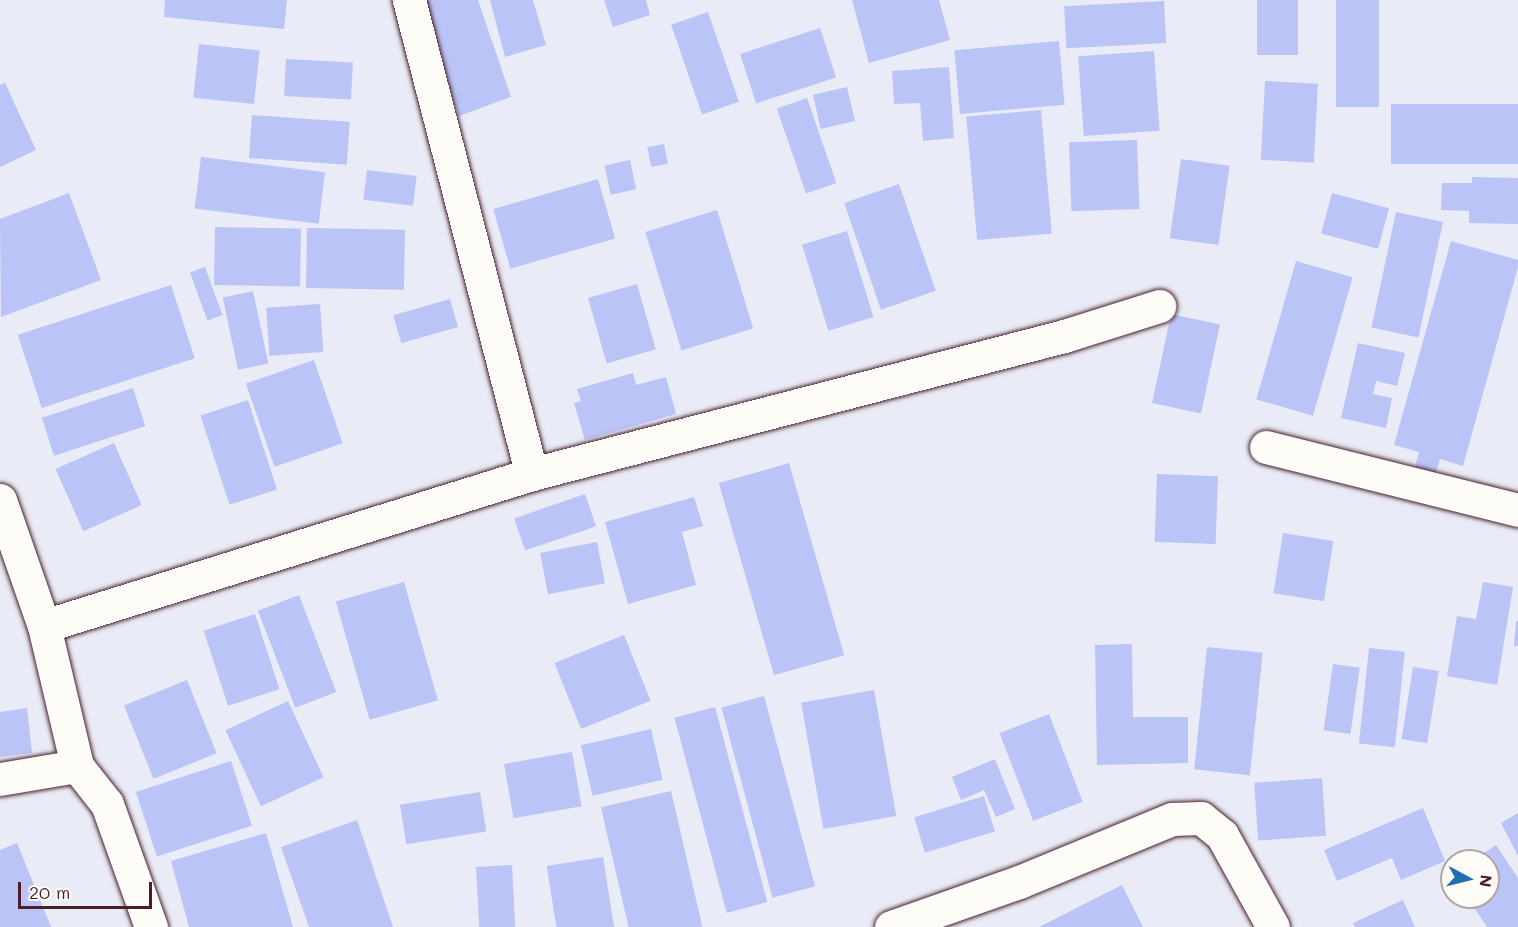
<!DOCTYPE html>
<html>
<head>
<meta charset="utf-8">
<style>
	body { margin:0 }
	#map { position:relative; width:1518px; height:927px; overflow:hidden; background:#e9ebf7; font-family:Mali,sans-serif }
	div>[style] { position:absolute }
	.building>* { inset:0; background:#bbc4f6; transform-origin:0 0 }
	.roads { filter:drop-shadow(0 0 2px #4a1f2b) drop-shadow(0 0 2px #4a1f2b) }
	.minor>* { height:33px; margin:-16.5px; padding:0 16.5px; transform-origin:16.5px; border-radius:16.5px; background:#fdfcf7 }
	span { translate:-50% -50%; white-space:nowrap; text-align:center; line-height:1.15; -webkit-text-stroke:4.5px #fdfcf7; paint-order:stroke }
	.north { position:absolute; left:1440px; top:849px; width:60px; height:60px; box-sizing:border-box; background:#fdfcf7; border:2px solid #b5a4a5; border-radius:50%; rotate:97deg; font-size:16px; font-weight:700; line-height:24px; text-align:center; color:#4a1f2b }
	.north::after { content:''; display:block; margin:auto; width:21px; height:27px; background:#1f6fb2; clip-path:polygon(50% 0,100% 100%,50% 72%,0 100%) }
	.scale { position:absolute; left:18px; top:882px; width:134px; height:27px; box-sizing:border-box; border:3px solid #4a1f2b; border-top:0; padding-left:8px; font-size:18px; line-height:21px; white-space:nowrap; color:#4a1f2b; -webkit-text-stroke:4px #fdfcf7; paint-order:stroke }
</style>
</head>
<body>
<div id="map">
	<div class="building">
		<div style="clip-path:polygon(165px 0,287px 0,284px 29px,164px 17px)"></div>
		<div style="clip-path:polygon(419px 0,478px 0,511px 97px,459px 116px)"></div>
		<div style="clip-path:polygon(490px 0,533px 0,546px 45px,505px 57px)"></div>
		<div style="clip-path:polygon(604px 0,646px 0,650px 15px,613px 27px)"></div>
		<div style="clip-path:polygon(852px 0,939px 0,950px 40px,869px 63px)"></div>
		<div style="left:1257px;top:0;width:41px;height:55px"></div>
		<div style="left:1336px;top:0;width:43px;height:107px"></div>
		<div style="left:1164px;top:1px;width:42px;height:100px;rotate:87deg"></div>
		<div style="left:708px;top:12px;width:95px;height:39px;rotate:71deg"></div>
		<div style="left:820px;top:28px;width:52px;height:84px;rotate:72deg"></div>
		<div style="left:1059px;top:41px;width:64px;height:105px;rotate:85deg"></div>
		<div style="left:199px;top:44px;width:61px;height:54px;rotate:6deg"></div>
		<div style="left:1154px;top:51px;width:80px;height:76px;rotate:86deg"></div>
		<div style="left:286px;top:59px;width:67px;height:37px;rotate:3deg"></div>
		<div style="clip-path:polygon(949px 67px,954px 138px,923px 141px,920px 103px,894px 104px,892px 71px)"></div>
		<div style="left:1265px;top:81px;width:53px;height:79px;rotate:3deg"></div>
		<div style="clip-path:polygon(5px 83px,36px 150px,0 167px,0 85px)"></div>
		<div style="left:847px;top:87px;width:35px;height:35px;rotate:77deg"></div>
		<div style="left:807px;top:98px;width:90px;height:32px;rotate:71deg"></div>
		<div style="left:1518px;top:104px;width:60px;height:127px;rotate:90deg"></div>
		<div style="left:1041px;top:110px;width:124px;height:75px;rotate:85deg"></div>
		<div style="left:252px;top:115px;width:98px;height:43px;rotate:4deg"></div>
		<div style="left:1137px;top:140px;width:69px;height:68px;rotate:88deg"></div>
		<div style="left:664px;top:144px;width:20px;height:17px;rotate:79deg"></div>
		<div style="left:201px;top:157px;width:125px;height:52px;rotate:7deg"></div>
		<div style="left:1181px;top:159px;width:49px;height:80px;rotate:8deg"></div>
		<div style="left:630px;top:160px;width:30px;height:26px;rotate:78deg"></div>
		<div style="left:367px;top:170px;width:50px;height:30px;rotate:7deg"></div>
		<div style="clip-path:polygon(1472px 177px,1518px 178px,1518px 224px,1469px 223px,1469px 211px,1441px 210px,1442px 183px,1472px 183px)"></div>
		<div style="left:598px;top:179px;width:62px;height:109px;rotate:74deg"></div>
		<div style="left:899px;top:184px;width:113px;height:58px;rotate:71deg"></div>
		<div style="clip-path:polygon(69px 193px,101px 280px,1px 317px,0 219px)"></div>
		<div style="left:1332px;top:193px;width:59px;height:42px;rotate:15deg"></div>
		<div style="left:717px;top:210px;width:124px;height:75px;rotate:73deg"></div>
		<div style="left:1396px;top:212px;width:48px;height:118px;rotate:12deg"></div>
		<div style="left:215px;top:227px;width:86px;height:58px;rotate:1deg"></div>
		<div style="left:307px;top:228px;width:98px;height:60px;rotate:1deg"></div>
		<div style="left:847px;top:231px;width:90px;height:47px;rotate:73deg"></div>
		<div style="clip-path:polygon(1451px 241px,1518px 260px,1518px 267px,1463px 466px,1440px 459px,1435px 476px,1414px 471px,1419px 452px,1394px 445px)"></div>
		<div style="left:1296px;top:261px;width:59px;height:144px;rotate:16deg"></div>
		<div style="left:205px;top:267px;width:51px;height:16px;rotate:70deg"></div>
		<div style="left:637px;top:284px;width:68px;height:51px;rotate:74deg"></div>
		<div style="left:171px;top:285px;width:77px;height:161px;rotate:72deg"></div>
		<div style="left:253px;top:291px;width:74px;height:31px;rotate:78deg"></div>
		<div style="left:450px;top:299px;width:29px;height:59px;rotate:74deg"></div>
		<div style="left:320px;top:304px;width:48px;height:54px;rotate:86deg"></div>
		<div style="left:1171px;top:314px;width:50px;height:91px;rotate:12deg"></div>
		<div style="clip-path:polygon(1358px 343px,1405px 353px,1397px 386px,1376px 381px,1373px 394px,1392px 398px,1386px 428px,1341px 418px)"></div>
		<div style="left:314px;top:360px;width:88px;height:72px;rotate:71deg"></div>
		<div style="clip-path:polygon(633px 373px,636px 385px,666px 377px,676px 414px,585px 440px,574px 403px,581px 401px,577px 389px)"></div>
		<div style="left:133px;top:388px;width:40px;height:96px;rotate:72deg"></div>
		<div style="left:248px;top:400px;width:94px;height:50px;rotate:72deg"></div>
		<div style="left:114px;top:443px;width:68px;height:64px;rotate:66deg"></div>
		<div style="left:789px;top:463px;width:200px;height:73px;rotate:74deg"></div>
		<div style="left:1157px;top:474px;width:61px;height:68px;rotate:2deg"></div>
		<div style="left:585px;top:494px;width:34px;height:75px;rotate:71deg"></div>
		<div style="clip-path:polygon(694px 497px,703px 526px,682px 532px,696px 585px,628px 604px,605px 522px)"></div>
		<div style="left:1283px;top:533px;width:51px;height:61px;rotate:9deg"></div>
		<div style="left:597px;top:542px;width:42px;height:58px;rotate:79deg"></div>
		<div style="left:404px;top:582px;width:123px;height:71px;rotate:74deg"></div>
		<div style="clip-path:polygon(1483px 582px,1513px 587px,1497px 685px,1447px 676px,1457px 616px,1476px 619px)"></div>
		<div style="left:299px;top:595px;width:104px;height:44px;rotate:69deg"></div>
		<div style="left:255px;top:614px;width:79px;height:54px;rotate:72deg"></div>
		<div style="clip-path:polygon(1516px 621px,1518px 621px,1518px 646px,1514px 646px)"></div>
		<div style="left:624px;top:635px;width:71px;height:75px;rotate:68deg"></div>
		<div style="clip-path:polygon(1132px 644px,1133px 717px,1188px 717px,1188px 763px,1097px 765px,1095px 645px)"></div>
		<div style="left:1207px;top:647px;width:56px;height:123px;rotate:6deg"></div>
		<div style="left:1369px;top:648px;width:36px;height:96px;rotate:6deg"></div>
		<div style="left:1333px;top:664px;width:27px;height:67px;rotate:8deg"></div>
		<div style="left:1413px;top:667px;width:26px;height:73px;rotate:9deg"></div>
		<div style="left:187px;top:680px;width:79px;height:68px;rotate:68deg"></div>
		<div style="left:874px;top:690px;width:128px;height:74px;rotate:80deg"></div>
		<div style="left:764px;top:696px;width:197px;height:44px;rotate:75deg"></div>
		<div style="left:288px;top:701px;width:84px;height:69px;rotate:65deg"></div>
		<div style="left:715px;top:707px;width:202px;height:42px;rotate:75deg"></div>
		<div style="clip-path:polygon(27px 708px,32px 753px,0 757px,0 712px)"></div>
		<div style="left:1049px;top:714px;width:94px;height:53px;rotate:69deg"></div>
		<div style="left:651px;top:729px;width:52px;height:72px;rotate:77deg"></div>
		<div style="left:572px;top:752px;width:55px;height:69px;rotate:80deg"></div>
		<div style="clip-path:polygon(995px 759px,1015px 809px,996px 817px,984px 790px,961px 800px,952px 777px)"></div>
		<div style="left:231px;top:761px;width:68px;height:100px;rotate:72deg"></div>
		<div style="left:1322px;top:778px;width:58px;height:68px;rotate:86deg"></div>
		<div style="left:671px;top:791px;width:139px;height:72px;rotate:77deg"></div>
		<div style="left:480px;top:792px;width:40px;height:81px;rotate:81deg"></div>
		<div style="left:984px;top:796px;width:37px;height:73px;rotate:73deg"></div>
		<div style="clip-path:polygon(1423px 808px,1445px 861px,1401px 880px,1392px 858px,1337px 881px,1324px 850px)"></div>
		<div style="clip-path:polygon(1518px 813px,1518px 856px,1501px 823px)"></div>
		<div style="clip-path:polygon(357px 820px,393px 927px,309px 927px,281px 847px)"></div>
		<div style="clip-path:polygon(266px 833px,293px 927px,189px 927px,171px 861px)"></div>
		<div style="clip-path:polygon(17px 843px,51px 927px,0 927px,0 850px)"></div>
		<div style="clip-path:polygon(1496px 845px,1518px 878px,1518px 927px,1487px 927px,1467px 897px,1488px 897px,1488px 861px,1472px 861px)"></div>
		<div style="left:603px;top:857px;width:71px;height:57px;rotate:81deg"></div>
		<div style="left:512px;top:865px;width:62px;height:36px;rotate:87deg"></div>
		<div style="clip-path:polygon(1122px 885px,1143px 927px,1039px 927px)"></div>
		<div style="clip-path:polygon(1403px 900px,1415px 927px,1355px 927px,1353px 923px)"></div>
	</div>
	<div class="roads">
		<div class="minor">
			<div style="left:409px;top:0;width:490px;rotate:75.5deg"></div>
			<div style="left:1266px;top:447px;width:260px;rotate:14deg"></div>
			<div style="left:0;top:500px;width:133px;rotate:70.8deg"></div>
			<div style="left:44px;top:626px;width:144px;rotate:76.7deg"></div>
			<div style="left:77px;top:766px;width:48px;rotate:51.7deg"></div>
			<div style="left:107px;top:804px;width:131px;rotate:70.3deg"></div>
			<div style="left:44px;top:626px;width:511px;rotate:-17.3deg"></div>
			<div style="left:532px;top:474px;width:550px;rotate:-14.54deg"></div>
			<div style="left:1064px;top:336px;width:100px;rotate:-17.5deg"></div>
			<div style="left:0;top:779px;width:78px;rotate:-9.6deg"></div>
			<div style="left:891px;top:927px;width:136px;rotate:-19.4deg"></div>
			<div style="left:1019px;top:882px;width:165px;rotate:-22.4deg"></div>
			<div style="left:1172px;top:819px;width:29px;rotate:-2deg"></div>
			<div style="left:1201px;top:818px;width:27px;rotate:39deg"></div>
			<div style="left:1222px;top:835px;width:105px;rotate:61deg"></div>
		</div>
	</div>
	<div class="north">N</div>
	<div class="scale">20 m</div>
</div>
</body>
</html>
